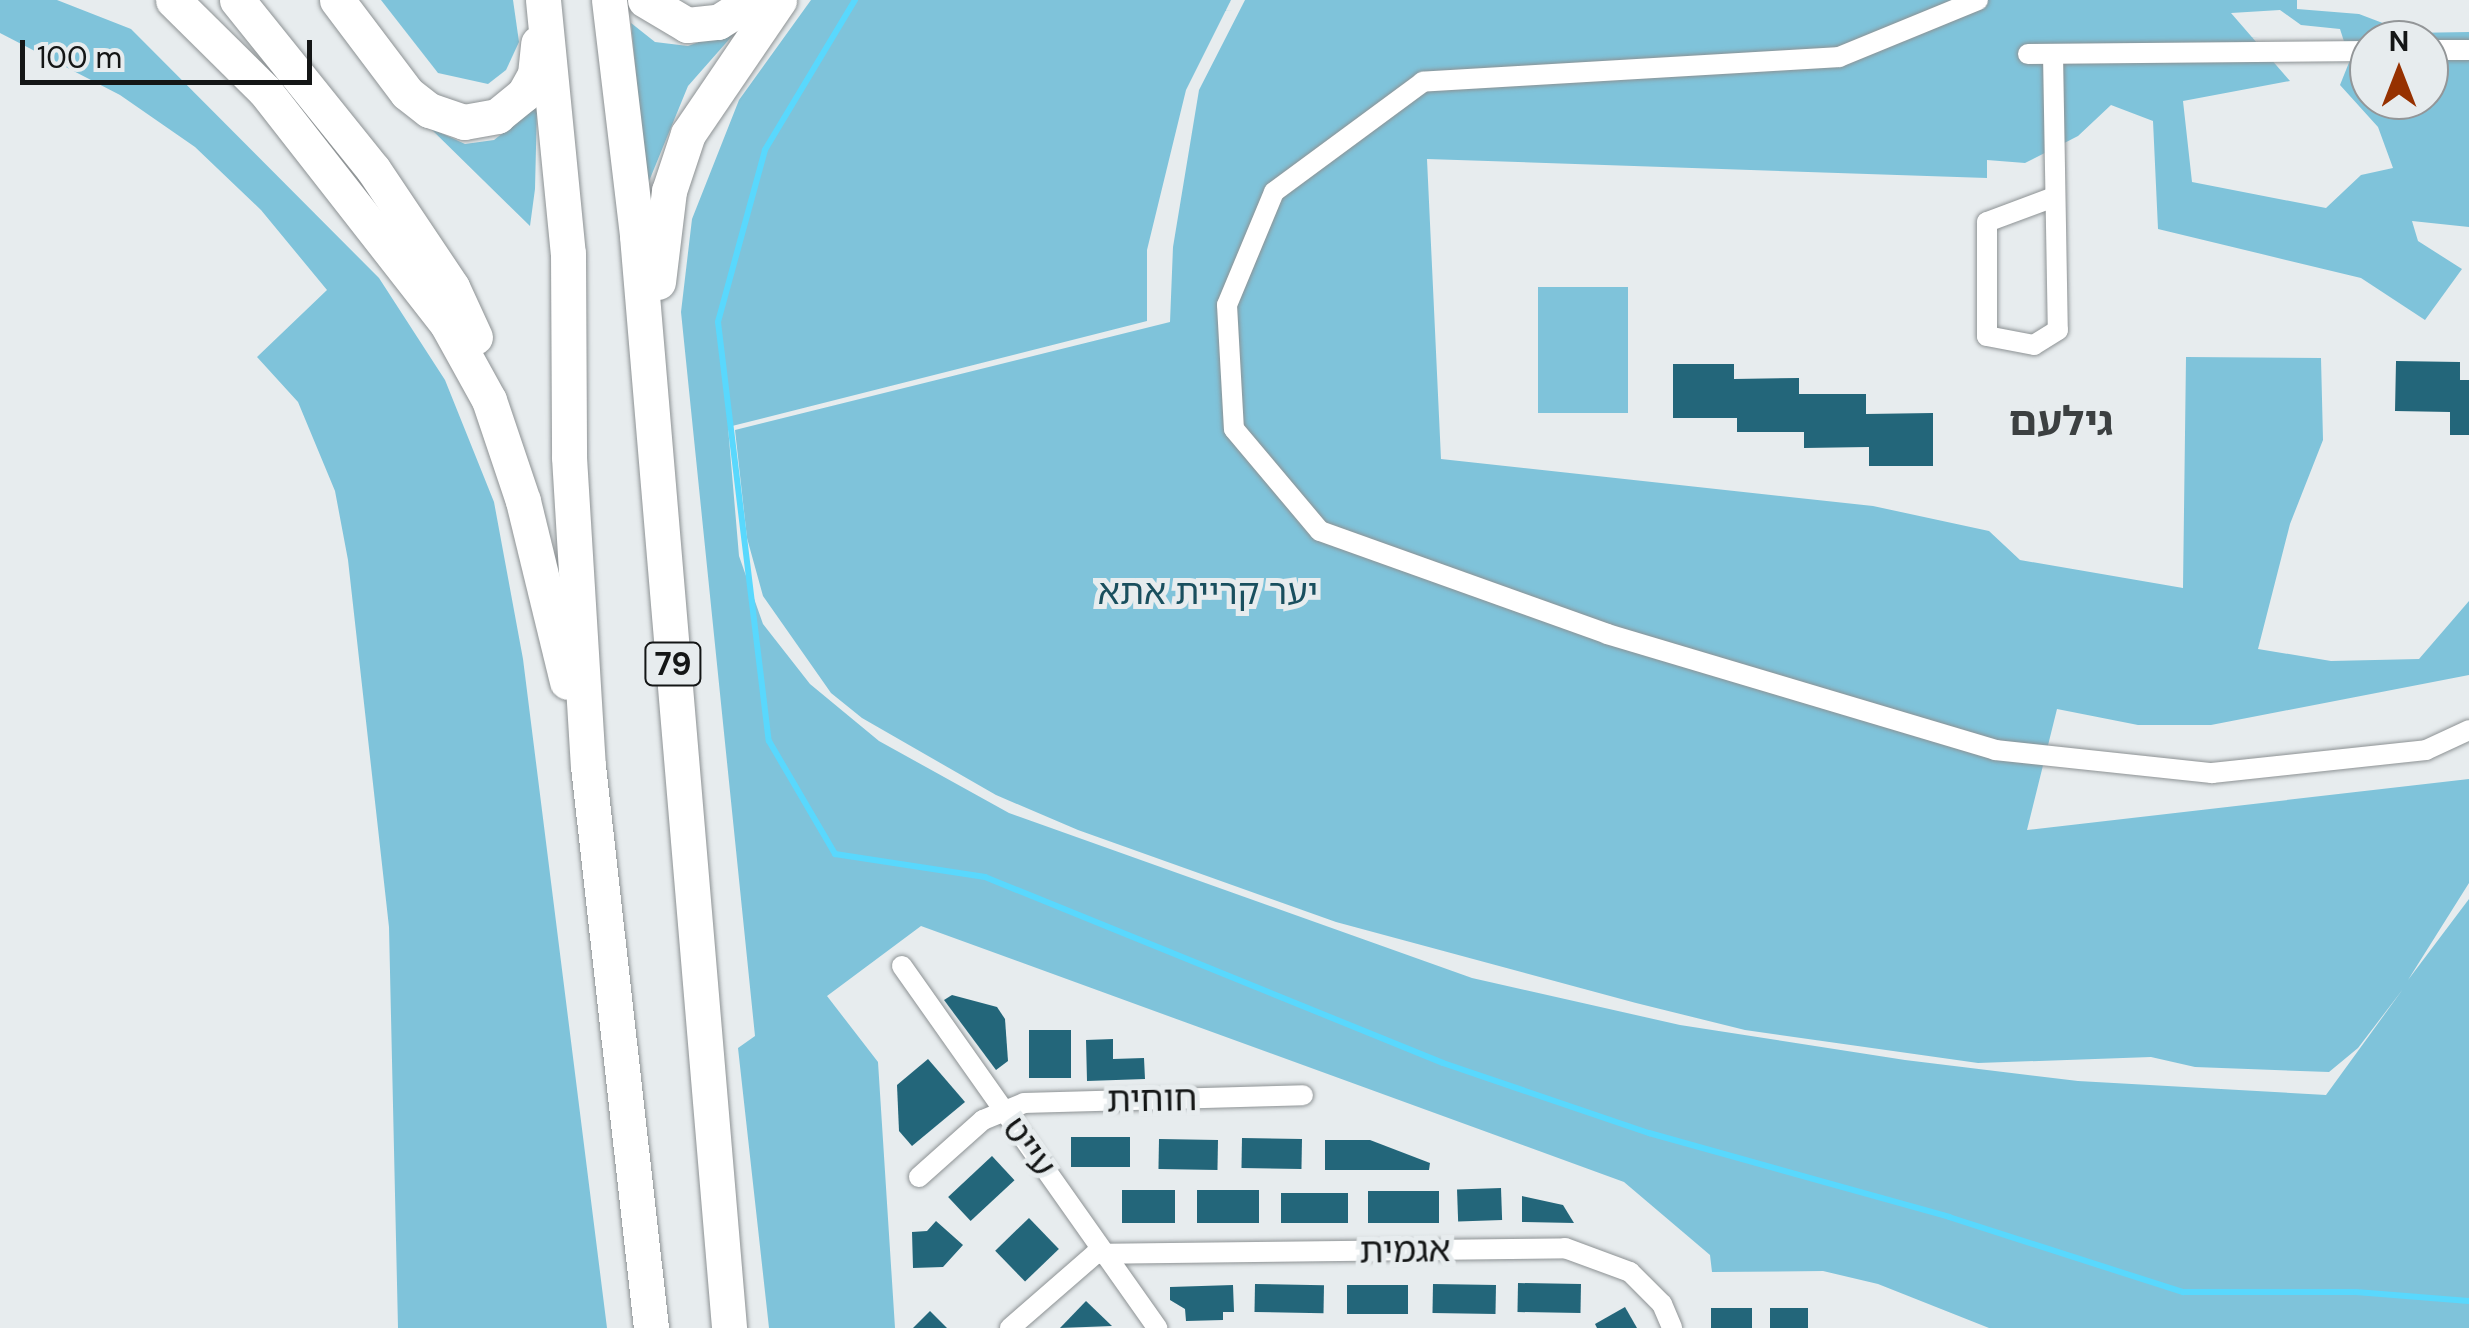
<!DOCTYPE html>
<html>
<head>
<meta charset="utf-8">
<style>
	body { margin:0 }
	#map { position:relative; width:2469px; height:1328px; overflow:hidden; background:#e7ecee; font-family:"DM Sans","Noto Sans Hebrew",sans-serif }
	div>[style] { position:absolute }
	.green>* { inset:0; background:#7fc3da; transform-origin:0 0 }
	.stream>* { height:6px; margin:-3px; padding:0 3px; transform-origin:3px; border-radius:3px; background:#59d8fd }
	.building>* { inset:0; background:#23667a; transform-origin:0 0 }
	.roads { filter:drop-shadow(0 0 2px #8d9294) drop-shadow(0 0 2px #8d9294) }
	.minor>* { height:20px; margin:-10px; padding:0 10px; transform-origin:10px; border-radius:10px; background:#fff }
	.trunk>* { height:35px; margin:-17.5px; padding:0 17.5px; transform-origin:17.5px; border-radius:17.5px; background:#fff }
	span { translate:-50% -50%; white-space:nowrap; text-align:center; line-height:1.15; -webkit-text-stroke:10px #e7ecee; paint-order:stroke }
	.shield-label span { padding:2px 8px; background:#e7ecee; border:2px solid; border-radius:8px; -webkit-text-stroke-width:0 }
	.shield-label { font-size:32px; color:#141616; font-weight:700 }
	.park-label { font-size:35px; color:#194f5e }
	.street-label { font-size:35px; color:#141616 }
	.quarter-label { font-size:40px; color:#3c4041; font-weight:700 }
	.north { position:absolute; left:2349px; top:20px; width:100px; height:100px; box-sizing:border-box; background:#e7ecee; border:2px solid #939698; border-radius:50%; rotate:0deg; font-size:28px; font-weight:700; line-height:40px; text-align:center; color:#141616 }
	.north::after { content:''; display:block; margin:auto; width:35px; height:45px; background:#963100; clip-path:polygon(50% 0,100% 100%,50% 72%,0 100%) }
	.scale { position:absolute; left:20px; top:40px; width:292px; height:45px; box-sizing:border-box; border:5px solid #141616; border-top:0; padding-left:12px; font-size:30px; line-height:35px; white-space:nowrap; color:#141616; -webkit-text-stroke:8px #e7ecee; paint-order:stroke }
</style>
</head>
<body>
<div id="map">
	<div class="green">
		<div style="clip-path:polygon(0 0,57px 0,131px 29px,379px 278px,445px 380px,494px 502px,523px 659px,607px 1328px,398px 1328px,389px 927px,348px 560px,335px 491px,298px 402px,257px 357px,327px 290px,261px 210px,195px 147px,120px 95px,0 33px)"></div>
		<div style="clip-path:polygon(381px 0,513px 0,519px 42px,506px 70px,488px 84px,438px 73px)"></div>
		<div style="clip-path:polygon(evenodd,811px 0,1231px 0,1186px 90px,1147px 250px,1147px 321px,728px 427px,739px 556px,763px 624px,810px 684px,879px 741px,1009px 813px,1472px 978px,1680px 1025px,1905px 1060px,2078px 1081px,2326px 1095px,2403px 989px,2358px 1048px,2329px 1072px,2195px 1067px,2151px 1057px,1978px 1063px,1745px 1030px,1636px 1003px,1336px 922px,1078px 830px,996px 795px,862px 718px,831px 693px,763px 596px,747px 538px,735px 430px,1170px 322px,1173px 247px,1199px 90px,1245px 0,2297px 0,2297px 9px,2359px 14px,2409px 33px,2469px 32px,2469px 227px,2412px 221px,2418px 241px,2462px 269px,2425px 320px,2361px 278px,2158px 229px,2153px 121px,2111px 105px,2078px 136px,2025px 163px,1987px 160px,1987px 178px,1427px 159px,1441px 459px,1873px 506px,1989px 531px,2020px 560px,2183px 588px,2186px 357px,2321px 358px,2323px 440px,2290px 524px,2258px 649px,2331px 661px,2419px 659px,2469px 601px,2469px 675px,2211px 725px,2138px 725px,2057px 709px,2027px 830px,2469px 779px,2469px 883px,2408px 980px,2469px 899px,2469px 1328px,1989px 1328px,1878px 1284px,1823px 1271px,1712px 1272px,1710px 1255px,1624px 1182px,921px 926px,827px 996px,878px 1062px,895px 1328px,769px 1328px,738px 1048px,755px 1036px,681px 312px,692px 219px,739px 100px,811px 0,2280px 10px,2301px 25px,2340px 29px,2350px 60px,2340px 85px,2378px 127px,2393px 168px,2361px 175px,2326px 208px,2192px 182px,2183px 101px,2290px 81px,2231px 13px,2280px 10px,811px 0,2369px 40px,2429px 40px,2429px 100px,2369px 100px,2369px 40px)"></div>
		<div style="clip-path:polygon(631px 23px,655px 42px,688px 46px,740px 27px,688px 86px,647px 186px)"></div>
		<div style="clip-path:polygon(537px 106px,535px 189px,530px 226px,430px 128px,465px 144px,494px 140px)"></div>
		<div style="left:1538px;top:287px;width:90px;height:126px"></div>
	</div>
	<div class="stream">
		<div style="left:855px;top:0;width:175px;rotate:121deg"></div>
		<div style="left:765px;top:150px;width:178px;rotate:105.3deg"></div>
		<div style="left:718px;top:322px;width:422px;rotate:83.1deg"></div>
		<div style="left:769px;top:741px;width:131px;rotate:59.7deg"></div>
		<div style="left:835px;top:854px;width:152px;rotate:8.7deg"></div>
		<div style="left:985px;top:877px;width:494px;rotate:22.1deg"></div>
		<div style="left:1443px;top:1063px;width:218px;rotate:18.8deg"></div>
		<div style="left:1649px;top:1133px;width:312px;rotate:15.6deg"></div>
		<div style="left:1949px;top:1217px;width:246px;rotate:17.8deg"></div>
		<div style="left:2183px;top:1292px;width:173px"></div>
		<div style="left:2356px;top:1292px;width:113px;rotate:4.6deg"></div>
	</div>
	<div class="building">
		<div style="clip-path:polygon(2396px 361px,2460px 362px,2460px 380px,2469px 380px,2469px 435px,2450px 435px,2450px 412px,2395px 411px)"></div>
		<div style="clip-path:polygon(1673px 364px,1734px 364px,1734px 379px,1799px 378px,1799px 394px,1866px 394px,1866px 414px,1933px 413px,1933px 466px,1869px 466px,1869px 447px,1804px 448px,1804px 432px,1737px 432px,1737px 418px,1673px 418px)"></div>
		<div style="clip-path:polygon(952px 995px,997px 1007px,1005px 1019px,1008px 1061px,996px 1070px,944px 1000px)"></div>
		<div style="left:1029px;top:1030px;width:42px;height:48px"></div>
		<div style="clip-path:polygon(1113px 1039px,1113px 1059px,1144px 1058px,1145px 1079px,1087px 1081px,1086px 1040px)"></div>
		<div style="clip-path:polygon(928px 1059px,965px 1102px,912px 1146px,899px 1131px,897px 1085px)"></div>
		<div style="left:1071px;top:1137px;width:59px;height:30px"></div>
		<div style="left:1242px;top:1138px;width:60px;height:30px;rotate:1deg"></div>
		<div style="left:1159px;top:1139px;width:59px;height:30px;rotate:1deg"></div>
		<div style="clip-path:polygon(1325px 1140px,1370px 1140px,1430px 1163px,1429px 1170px,1325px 1170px)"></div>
		<div style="left:992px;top:1156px;width:33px;height:60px;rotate:47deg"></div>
		<div style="left:1501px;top:1188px;width:32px;height:44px;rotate:88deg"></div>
		<div style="left:1122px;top:1190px;width:53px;height:33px"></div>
		<div style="left:1197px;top:1190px;width:62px;height:33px"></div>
		<div style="left:1439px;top:1191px;width:32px;height:71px;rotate:90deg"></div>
		<div style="left:1281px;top:1193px;width:67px;height:30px"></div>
		<div style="clip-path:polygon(1522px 1196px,1563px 1205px,1574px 1223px,1522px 1222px)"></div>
		<div style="left:1029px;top:1218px;width:43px;height:47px;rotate:46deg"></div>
		<div style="clip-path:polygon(936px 1221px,963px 1245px,943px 1267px,913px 1268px,912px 1232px,927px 1231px)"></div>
		<div style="left:1518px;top:1283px;width:63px;height:29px;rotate:1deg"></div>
		<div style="left:1255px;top:1284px;width:69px;height:28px;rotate:1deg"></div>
		<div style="left:1433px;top:1284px;width:63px;height:29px;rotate:1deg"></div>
		<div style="clip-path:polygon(1233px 1285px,1234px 1312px,1223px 1312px,1223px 1320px,1186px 1321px,1185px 1309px,1170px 1300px,1170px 1287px)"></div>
		<div style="left:1347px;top:1285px;width:61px;height:29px"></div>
		<div style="clip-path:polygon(1086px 1301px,1112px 1326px,1060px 1328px)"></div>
		<div style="clip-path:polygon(1625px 1307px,1637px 1328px,1597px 1328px,1595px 1324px)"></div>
		<div style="left:1752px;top:1308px;width:20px;height:41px;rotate:90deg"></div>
		<div style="left:1808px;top:1308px;width:20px;height:38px;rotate:90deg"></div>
		<div style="clip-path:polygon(930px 1311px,947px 1328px,913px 1328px)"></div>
	</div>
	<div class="roads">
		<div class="minor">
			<div style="left:1978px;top:0;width:150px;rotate:157.7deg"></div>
			<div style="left:1839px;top:57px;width:417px;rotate:176.6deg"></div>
			<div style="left:1423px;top:82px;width:185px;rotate:143.6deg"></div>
			<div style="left:1274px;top:192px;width:122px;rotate:112.6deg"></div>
			<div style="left:1227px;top:305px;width:124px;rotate:86.8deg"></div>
			<div style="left:1234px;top:429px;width:133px;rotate:49.9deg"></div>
			<div style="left:1320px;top:531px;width:305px;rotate:19.7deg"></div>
			<div style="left:1607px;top:634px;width:405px;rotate:16.6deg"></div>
			<div style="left:1995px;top:750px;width:218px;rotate:6.1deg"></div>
			<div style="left:2212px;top:773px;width:215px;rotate:-6.1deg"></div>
			<div style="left:2426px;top:750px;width:47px;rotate:-24.9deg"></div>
			<div style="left:2429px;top:50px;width:40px"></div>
			<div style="left:2028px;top:54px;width:341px;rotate:-0.5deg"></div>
			<div style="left:2053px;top:54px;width:276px;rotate:89deg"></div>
			<div style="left:2058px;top:330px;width:28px;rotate:148deg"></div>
			<div style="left:2034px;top:345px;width:48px;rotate:-169.2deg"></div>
			<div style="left:1987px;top:336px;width:114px;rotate:-90deg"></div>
			<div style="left:1987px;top:222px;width:72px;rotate:-20.5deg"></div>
			<div style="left:902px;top:966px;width:443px;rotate:54.8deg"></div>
			<div style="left:919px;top:1177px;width:86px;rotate:-41.7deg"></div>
			<div style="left:983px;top:1120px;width:44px;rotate:-22.5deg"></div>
			<div style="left:1024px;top:1103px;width:279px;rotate:-1.6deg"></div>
			<div style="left:1010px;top:1328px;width:113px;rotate:-41deg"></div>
			<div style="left:1095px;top:1254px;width:470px;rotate:-0.7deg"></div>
			<div style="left:1565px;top:1248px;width:69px;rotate:20.3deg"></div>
			<div style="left:1630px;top:1272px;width:45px;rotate:45deg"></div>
			<div style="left:1662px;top:1304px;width:26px;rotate:67deg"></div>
		</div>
		<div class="trunk">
			<div style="left:173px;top:0;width:129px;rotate:44.7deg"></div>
			<div style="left:265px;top:91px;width:296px;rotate:52deg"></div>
			<div style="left:447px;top:324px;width:87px;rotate:61.1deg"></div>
			<div style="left:489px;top:400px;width:107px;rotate:71.4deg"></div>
			<div style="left:523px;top:501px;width:186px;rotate:76.3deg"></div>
			<div style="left:237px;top:0;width:217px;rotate:51.2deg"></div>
			<div style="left:373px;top:169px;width:142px;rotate:56.2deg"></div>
			<div style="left:452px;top:287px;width:55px;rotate:65.3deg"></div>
			<div style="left:337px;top:0;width:116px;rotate:53deg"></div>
			<div style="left:407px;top:93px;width:28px;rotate:38deg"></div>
			<div style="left:429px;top:110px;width:37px;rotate:19deg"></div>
			<div style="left:464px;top:122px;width:34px;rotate:-10deg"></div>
			<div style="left:497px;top:116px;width:35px;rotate:-39deg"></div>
			<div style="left:524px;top:94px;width:23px;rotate:-61deg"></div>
			<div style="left:535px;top:74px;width:31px;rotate:-84deg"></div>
			<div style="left:543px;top:0;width:254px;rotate:84.4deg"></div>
			<div style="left:568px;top:253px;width:204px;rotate:89.7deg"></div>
			<div style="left:569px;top:457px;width:310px;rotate:86.5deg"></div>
			<div style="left:588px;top:766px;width:566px;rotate:83.6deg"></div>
			<div style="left:609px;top:0;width:238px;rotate:83.2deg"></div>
			<div style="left:637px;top:236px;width:1096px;rotate:85.18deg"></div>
			<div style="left:645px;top:0;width:49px;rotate:30.8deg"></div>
			<div style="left:687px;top:25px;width:31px;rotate:-6deg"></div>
			<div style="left:718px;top:22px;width:41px;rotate:-32.2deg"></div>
			<div style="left:658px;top:282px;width:92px;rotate:-83.1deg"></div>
			<div style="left:669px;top:191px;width:60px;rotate:-71.6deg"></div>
			<div style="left:688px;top:134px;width:162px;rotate:-55.8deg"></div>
		</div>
	</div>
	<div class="shield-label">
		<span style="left:673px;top:664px">79</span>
	</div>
	<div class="park-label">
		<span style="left:1208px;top:592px">יער קריית אתא</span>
	</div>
	<div class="street-label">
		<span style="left:1152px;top:1099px;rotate:-1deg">חוחית</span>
		<span style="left:1029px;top:1147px;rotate:55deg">עייט</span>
		<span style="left:1405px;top:1250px;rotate:-1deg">אגמית</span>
	</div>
	<div class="quarter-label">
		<span style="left:2061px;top:421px">גילעם</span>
	</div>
	<div class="north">N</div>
	<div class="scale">100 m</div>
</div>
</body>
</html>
